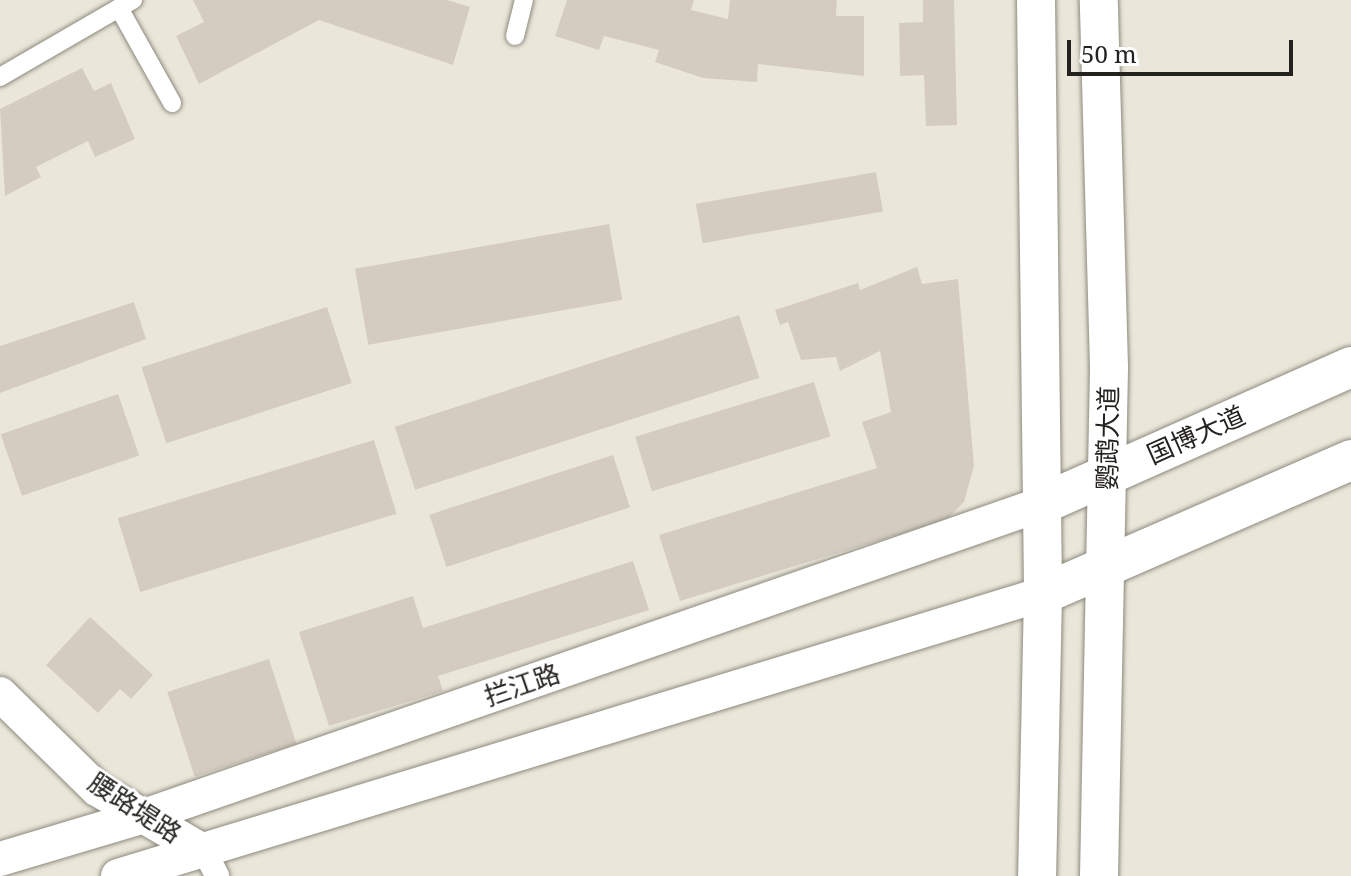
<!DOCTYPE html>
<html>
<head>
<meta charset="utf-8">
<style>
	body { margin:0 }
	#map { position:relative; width:1351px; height:876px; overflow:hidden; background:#eae7da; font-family:"Noto Serif","Noto Sans SC",serif }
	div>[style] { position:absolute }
	.building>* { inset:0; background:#d4ccc1; transform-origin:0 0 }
	.roads { filter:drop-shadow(0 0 2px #8d8a7e) drop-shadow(0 0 2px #8d8a7e) }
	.pedestrian>* { height:18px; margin:-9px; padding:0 9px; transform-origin:9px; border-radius:9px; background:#fff }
	.minor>* { height:24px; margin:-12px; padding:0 12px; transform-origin:12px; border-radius:12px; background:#fff }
	.secondary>* { height:34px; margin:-17px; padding:0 17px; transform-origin:17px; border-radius:17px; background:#fff }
	.primary>* { height:38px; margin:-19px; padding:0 19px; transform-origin:19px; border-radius:19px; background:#fff }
	.trunk>* { height:40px; margin:-20px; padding:0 20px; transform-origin:20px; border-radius:20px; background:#fff }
	span { translate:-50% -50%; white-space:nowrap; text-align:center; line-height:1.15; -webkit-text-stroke:6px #fff; paint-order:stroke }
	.street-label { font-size:26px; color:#24221e }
	.scale { position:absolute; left:1067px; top:40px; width:226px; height:36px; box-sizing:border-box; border:4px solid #24221e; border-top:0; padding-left:10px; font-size:24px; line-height:28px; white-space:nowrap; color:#24221e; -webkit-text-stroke:6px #fff; paint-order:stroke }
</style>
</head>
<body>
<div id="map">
	<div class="building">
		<div style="clip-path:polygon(193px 0,447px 0,470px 7px,453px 65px,319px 20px,199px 84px,176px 36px,204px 22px)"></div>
		<div style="clip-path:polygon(567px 0,694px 0,691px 10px,728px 19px,730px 0,837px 0,836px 16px,864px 16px,864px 76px,758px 64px,757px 82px,703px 78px,655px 62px,659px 50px,604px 36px,599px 50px,555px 36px)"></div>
		<div style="clip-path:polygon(923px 0,954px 0,957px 125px,926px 126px,924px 75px,900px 76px,899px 23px,923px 22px)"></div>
		<div style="clip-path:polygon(82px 68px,94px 91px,111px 83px,135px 139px,95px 157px,88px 141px,36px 167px,41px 177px,5px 196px,0 109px)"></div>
		<div style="left:876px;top:172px;width:40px;height:183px;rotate:80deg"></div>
		<div style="left:609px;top:224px;width:77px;height:258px;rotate:80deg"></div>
		<div style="clip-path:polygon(917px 267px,922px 284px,958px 279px,974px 466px,964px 502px,946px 520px,680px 601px,659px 535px,877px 468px,862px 422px,891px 412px,880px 351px,840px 371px,836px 357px,801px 360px,788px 322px,780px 325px,775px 310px,858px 283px,860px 290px)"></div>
		<div style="clip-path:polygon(134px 302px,146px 339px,0 393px,0 346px)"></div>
		<div style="left:327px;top:307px;width:80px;height:195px;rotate:72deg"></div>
		<div style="left:739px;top:315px;width:66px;height:362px;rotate:72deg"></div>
		<div style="left:814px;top:382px;width:57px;height:187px;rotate:73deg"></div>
		<div style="left:118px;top:394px;width:65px;height:124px;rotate:71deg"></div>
		<div style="left:374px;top:440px;width:77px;height:268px;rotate:73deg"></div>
		<div style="left:613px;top:455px;width:55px;height:193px;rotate:72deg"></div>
		<div style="clip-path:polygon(633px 561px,649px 610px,438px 676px,443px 691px,329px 726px,299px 632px,413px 596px,423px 628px)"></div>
		<div style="clip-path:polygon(90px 617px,153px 675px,131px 699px,120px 689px,98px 713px,46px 665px)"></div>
		<div style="left:269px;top:659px;width:89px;height:107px;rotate:72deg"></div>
	</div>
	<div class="roads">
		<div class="pedestrian">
			<div style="left:119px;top:8px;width:109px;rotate:60.8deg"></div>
			<div style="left:515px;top:36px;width:37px;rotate:-76deg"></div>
			<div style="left:0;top:77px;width:154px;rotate:-30.1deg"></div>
		</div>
		<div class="minor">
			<div style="left:205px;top:852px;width:27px;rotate:63deg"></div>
		</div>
		<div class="secondary">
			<div style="left:0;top:694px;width:136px;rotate:44.4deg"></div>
			<div style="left:97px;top:789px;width:125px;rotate:30.3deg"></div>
			<div style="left:0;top:859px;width:150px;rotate:-16.6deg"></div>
			<div style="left:144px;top:816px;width:951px;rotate:-19.16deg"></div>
			<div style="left:118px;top:876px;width:967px;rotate:-16.95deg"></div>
		</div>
		<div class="primary">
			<div style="left:1036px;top:0;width:594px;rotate:89.32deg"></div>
			<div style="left:1043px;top:594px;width:282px;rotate:91.2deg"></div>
			<div style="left:1099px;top:876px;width:509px;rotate:-88.87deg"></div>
			<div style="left:1109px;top:367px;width:367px;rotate:-91.6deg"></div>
		</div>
		<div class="trunk">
			<div style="left:1042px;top:504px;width:338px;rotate:-23.9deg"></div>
			<div style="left:1043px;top:594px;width:336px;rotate:-23.5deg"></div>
		</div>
	</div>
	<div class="street-label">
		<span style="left:1196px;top:435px;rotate:-24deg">国博大道</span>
		<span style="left:1108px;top:438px;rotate:-89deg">鹦鹉大道</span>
		<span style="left:522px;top:685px;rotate:-19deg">拦江路</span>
		<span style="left:135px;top:808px;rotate:33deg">腰路堤路</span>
	</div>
	<div class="scale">50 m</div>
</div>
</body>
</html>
